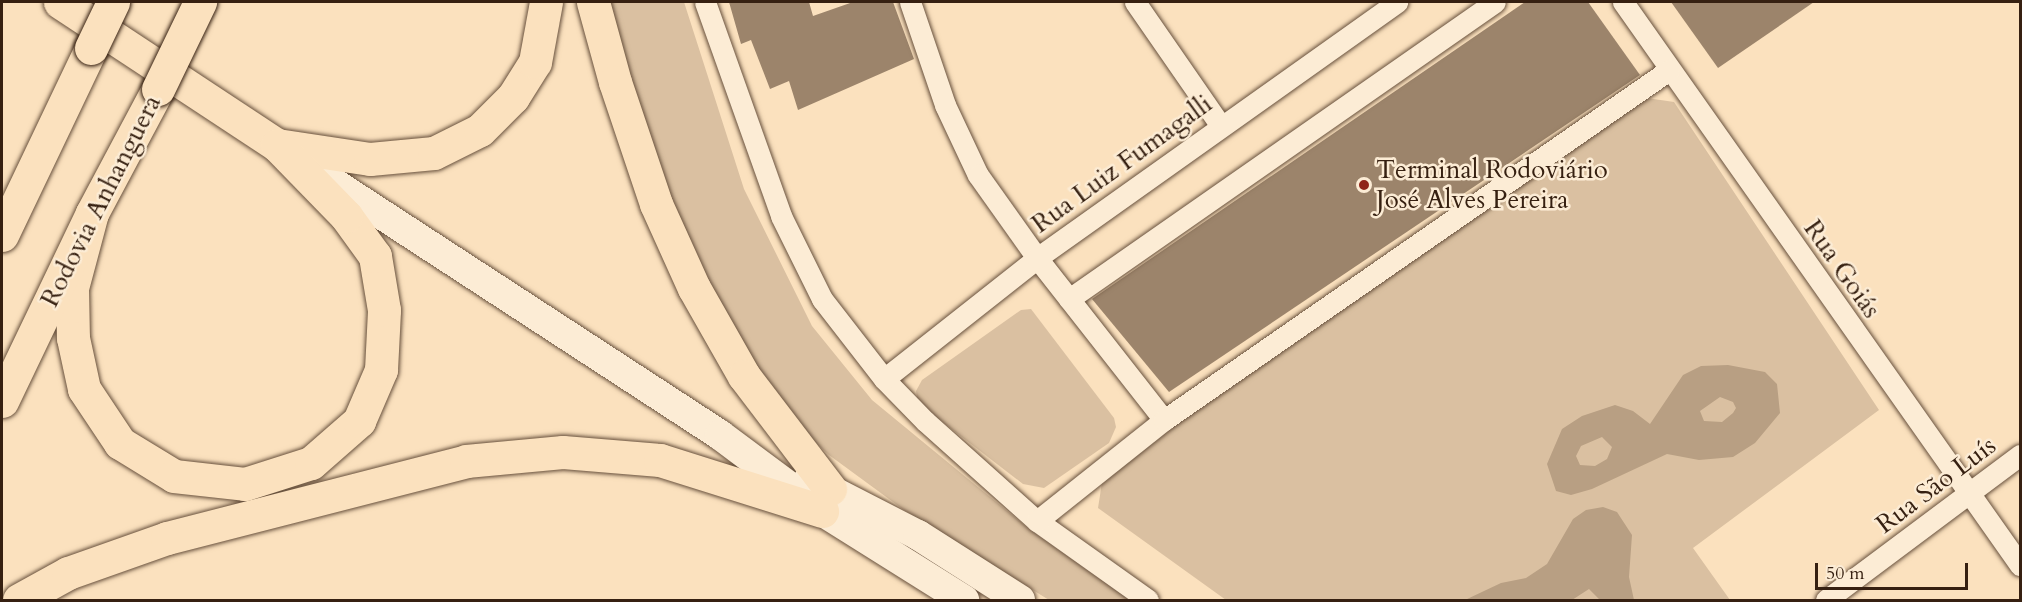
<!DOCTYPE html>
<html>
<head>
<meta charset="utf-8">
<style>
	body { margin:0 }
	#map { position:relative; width:2022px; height:602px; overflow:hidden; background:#fbe1be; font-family:Cardo,serif }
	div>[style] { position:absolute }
	.green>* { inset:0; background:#dac0a1 }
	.water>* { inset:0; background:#b89f83 }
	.building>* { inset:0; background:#9c846b }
	.roads { filter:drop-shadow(0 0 2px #67503c) drop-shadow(0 0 2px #67503c) }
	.minor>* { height:21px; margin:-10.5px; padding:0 10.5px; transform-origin:10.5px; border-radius:10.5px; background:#fcecd5 }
	.secondary>* { height:30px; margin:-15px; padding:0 15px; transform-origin:15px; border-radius:15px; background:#fcecd5 }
	.primary>* { height:33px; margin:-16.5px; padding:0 16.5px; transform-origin:16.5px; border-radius:16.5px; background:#fbe1be }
	.motorway>* { height:33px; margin:-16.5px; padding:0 16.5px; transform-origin:16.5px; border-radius:16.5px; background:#fbe1be }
	.bridges { filter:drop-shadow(0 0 2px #362011) drop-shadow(0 0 2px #362011) }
	.motorway-bridge>* { height:33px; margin:-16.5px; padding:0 16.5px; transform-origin:16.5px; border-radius:16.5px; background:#fbe1be }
	.dots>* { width:16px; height:16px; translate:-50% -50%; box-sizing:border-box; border:3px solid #fcecd5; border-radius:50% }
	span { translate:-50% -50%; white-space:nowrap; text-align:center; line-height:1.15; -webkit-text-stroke:5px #fcecd5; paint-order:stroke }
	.street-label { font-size:26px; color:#362011 }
	.poi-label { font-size:26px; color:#362011 }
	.left { translate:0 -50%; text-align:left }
	.frame { position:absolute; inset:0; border:3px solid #362011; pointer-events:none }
	.scale { position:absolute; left:1815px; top:563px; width:153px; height:27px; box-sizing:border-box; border:3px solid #362011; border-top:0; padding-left:8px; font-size:18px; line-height:21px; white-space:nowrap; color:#362011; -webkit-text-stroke:4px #fcecd5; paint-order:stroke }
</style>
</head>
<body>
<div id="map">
	<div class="green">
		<div style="clip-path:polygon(605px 2px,684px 2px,744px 189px,812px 326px,872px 400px,1029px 529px,1130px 600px,1049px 600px,904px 510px,829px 455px,779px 408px,706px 286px,638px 128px)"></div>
		<div style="clip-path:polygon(1647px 98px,1674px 102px,1879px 410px,1693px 548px,1730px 600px,1226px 600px,1098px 508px,1103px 476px)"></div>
		<div style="clip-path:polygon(1031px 309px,1114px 418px,1116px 427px,1109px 443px,1044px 488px,1023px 484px,918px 403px,916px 391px,922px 380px,1021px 310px)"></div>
	</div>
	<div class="water">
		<div style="clip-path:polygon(evenodd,1728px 365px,1765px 372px,1777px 384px,1780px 413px,1755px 443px,1733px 457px,1699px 460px,1667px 454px,1592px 489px,1571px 495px,1556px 491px,1547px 464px,1562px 429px,1582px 416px,1615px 405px,1633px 411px,1650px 424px,1683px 375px,1701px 366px,1728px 365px,1720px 397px,1733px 402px,1736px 408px,1733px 413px,1722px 422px,1704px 421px,1700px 411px,1720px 397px,1728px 365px,1602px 437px,1612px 447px,1607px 459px,1595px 466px,1580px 465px,1576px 456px,1581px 446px,1602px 437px)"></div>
		<div style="clip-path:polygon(1603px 507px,1617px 512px,1632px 535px,1629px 577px,1634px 600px,1600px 600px,1589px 589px,1572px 600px,1465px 600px,1501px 583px,1526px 578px,1547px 564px,1573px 519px,1586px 510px)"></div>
	</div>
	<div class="building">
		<div style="clip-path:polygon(729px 2px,809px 2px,813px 16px,853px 2px,893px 2px,914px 59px,798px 110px,789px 81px,770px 89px,751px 40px,741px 44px)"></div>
		<div style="clip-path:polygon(1525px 2px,1588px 2px,1640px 75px,1169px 392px,1092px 299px)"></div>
		<div style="clip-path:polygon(1671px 2px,1814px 2px,1718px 68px)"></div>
	</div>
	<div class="roads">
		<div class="minor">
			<div style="left:705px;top:2px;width:227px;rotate:70.4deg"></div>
			<div style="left:781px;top:216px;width:93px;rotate:63.7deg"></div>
			<div style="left:822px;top:299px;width:101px;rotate:52.2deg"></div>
			<div style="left:884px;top:379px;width:59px;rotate:45.7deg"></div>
			<div style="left:925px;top:421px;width:150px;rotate:41.8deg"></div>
			<div style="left:1037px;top:521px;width:136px;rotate:35.4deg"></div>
			<div style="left:910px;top:2px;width:109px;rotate:71.2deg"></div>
			<div style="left:945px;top:105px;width:77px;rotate:64.8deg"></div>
			<div style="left:978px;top:175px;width:102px;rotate:54.6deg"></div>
			<div style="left:1037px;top:258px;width:206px;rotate:51.9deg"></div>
			<div style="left:1135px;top:2px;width:151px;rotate:55.3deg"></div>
			<div style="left:1623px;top:2px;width:689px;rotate:54.81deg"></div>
			<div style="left:1069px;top:299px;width:519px;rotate:-34.88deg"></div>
			<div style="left:884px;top:379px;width:195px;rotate:-38.3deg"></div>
			<div style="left:1037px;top:258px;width:442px;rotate:-35.4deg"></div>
			<div style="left:1037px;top:521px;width:162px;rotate:-38.5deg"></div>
			<div style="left:1164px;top:420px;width:614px;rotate:-34.72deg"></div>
			<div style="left:1826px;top:600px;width:242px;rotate:-36.8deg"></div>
		</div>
		<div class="secondary">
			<div style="left:306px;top:165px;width:494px;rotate:33.1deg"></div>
			<div style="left:720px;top:435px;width:127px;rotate:36.7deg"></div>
			<div style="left:822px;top:511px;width:168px;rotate:32.1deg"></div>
			<div style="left:809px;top:479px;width:123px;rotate:27.2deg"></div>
			<div style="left:918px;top:535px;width:121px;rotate:32.5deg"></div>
		</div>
		<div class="primary">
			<div style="left:60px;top:2px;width:260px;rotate:33.4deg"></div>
		</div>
		<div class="motorway">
			<div style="left:593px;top:2px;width:83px;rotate:74.6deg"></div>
			<div style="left:615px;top:82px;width:129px;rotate:71.4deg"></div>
			<div style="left:656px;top:204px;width:92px;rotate:65.7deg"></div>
			<div style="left:694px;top:288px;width:101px;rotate:60.4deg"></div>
			<div style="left:744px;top:376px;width:142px;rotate:52.7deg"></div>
			<div style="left:277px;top:145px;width:94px;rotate:8.6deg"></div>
			<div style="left:370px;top:159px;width:64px;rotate:-5.4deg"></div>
			<div style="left:434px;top:153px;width:51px;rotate:-26.6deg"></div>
			<div style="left:480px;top:130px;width:47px;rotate:-45deg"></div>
			<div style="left:513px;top:97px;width:41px;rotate:-57.8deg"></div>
			<div style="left:535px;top:62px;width:61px;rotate:-79.6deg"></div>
			<div style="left:92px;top:213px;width:78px;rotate:104.9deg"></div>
			<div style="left:72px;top:288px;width:50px;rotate:88.9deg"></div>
			<div style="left:73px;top:338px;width:52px;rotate:77.8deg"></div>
			<div style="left:84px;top:389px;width:65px;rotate:56.3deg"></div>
			<div style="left:120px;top:443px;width:63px;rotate:31.4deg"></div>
			<div style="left:174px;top:476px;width:71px;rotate:6.4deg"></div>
			<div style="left:245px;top:484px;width:69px;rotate:-17.7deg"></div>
			<div style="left:311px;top:463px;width:64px;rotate:-41.2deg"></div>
			<div style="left:359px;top:421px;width:56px;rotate:-66.7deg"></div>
			<div style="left:381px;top:370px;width:60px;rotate:-87.1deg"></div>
			<div style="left:384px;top:310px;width:55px;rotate:-99.5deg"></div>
			<div style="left:375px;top:256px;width:49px;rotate:-125.9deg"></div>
			<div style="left:346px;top:216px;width:99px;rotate:-134.2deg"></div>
			<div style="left:2px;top:235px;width:207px;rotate:-64.5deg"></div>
			<div style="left:2px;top:401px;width:208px;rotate:-64.4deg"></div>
			<div style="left:92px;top:213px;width:140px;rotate:-62deg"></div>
			<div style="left:19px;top:600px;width:56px;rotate:-28.9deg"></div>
			<div style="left:68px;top:573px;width:105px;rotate:-19.5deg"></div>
			<div style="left:167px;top:538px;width:309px;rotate:-14.4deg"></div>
			<div style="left:466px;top:461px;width:97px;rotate:-5.3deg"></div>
			<div style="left:563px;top:452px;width:97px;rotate:4.7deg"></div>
			<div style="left:660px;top:460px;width:170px;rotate:17.5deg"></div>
		</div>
	</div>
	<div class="bridges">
		<div class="motorway-bridge">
			<div style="left:91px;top:48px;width:51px;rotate:-64.4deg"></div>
			<div style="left:158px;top:89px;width:97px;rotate:-64.2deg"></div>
		</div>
	</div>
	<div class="dots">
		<div style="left:1364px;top:185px;background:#8f2418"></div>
	</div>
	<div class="street-label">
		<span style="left:1122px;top:164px;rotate:-36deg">Rua Luiz Fumagalli</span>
		<span style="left:101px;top:201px;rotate:-63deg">Rodovia Anhanguera</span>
		<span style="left:1842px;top:269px;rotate:55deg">Rua Goiás</span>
		<span style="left:1936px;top:485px;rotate:-37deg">Rua São Luís</span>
	</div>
	<div class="poi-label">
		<span class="left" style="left:1376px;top:185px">Terminal Rodoviário<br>José Alves Pereira</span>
	</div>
	<div class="frame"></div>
	<div class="scale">50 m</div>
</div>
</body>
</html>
